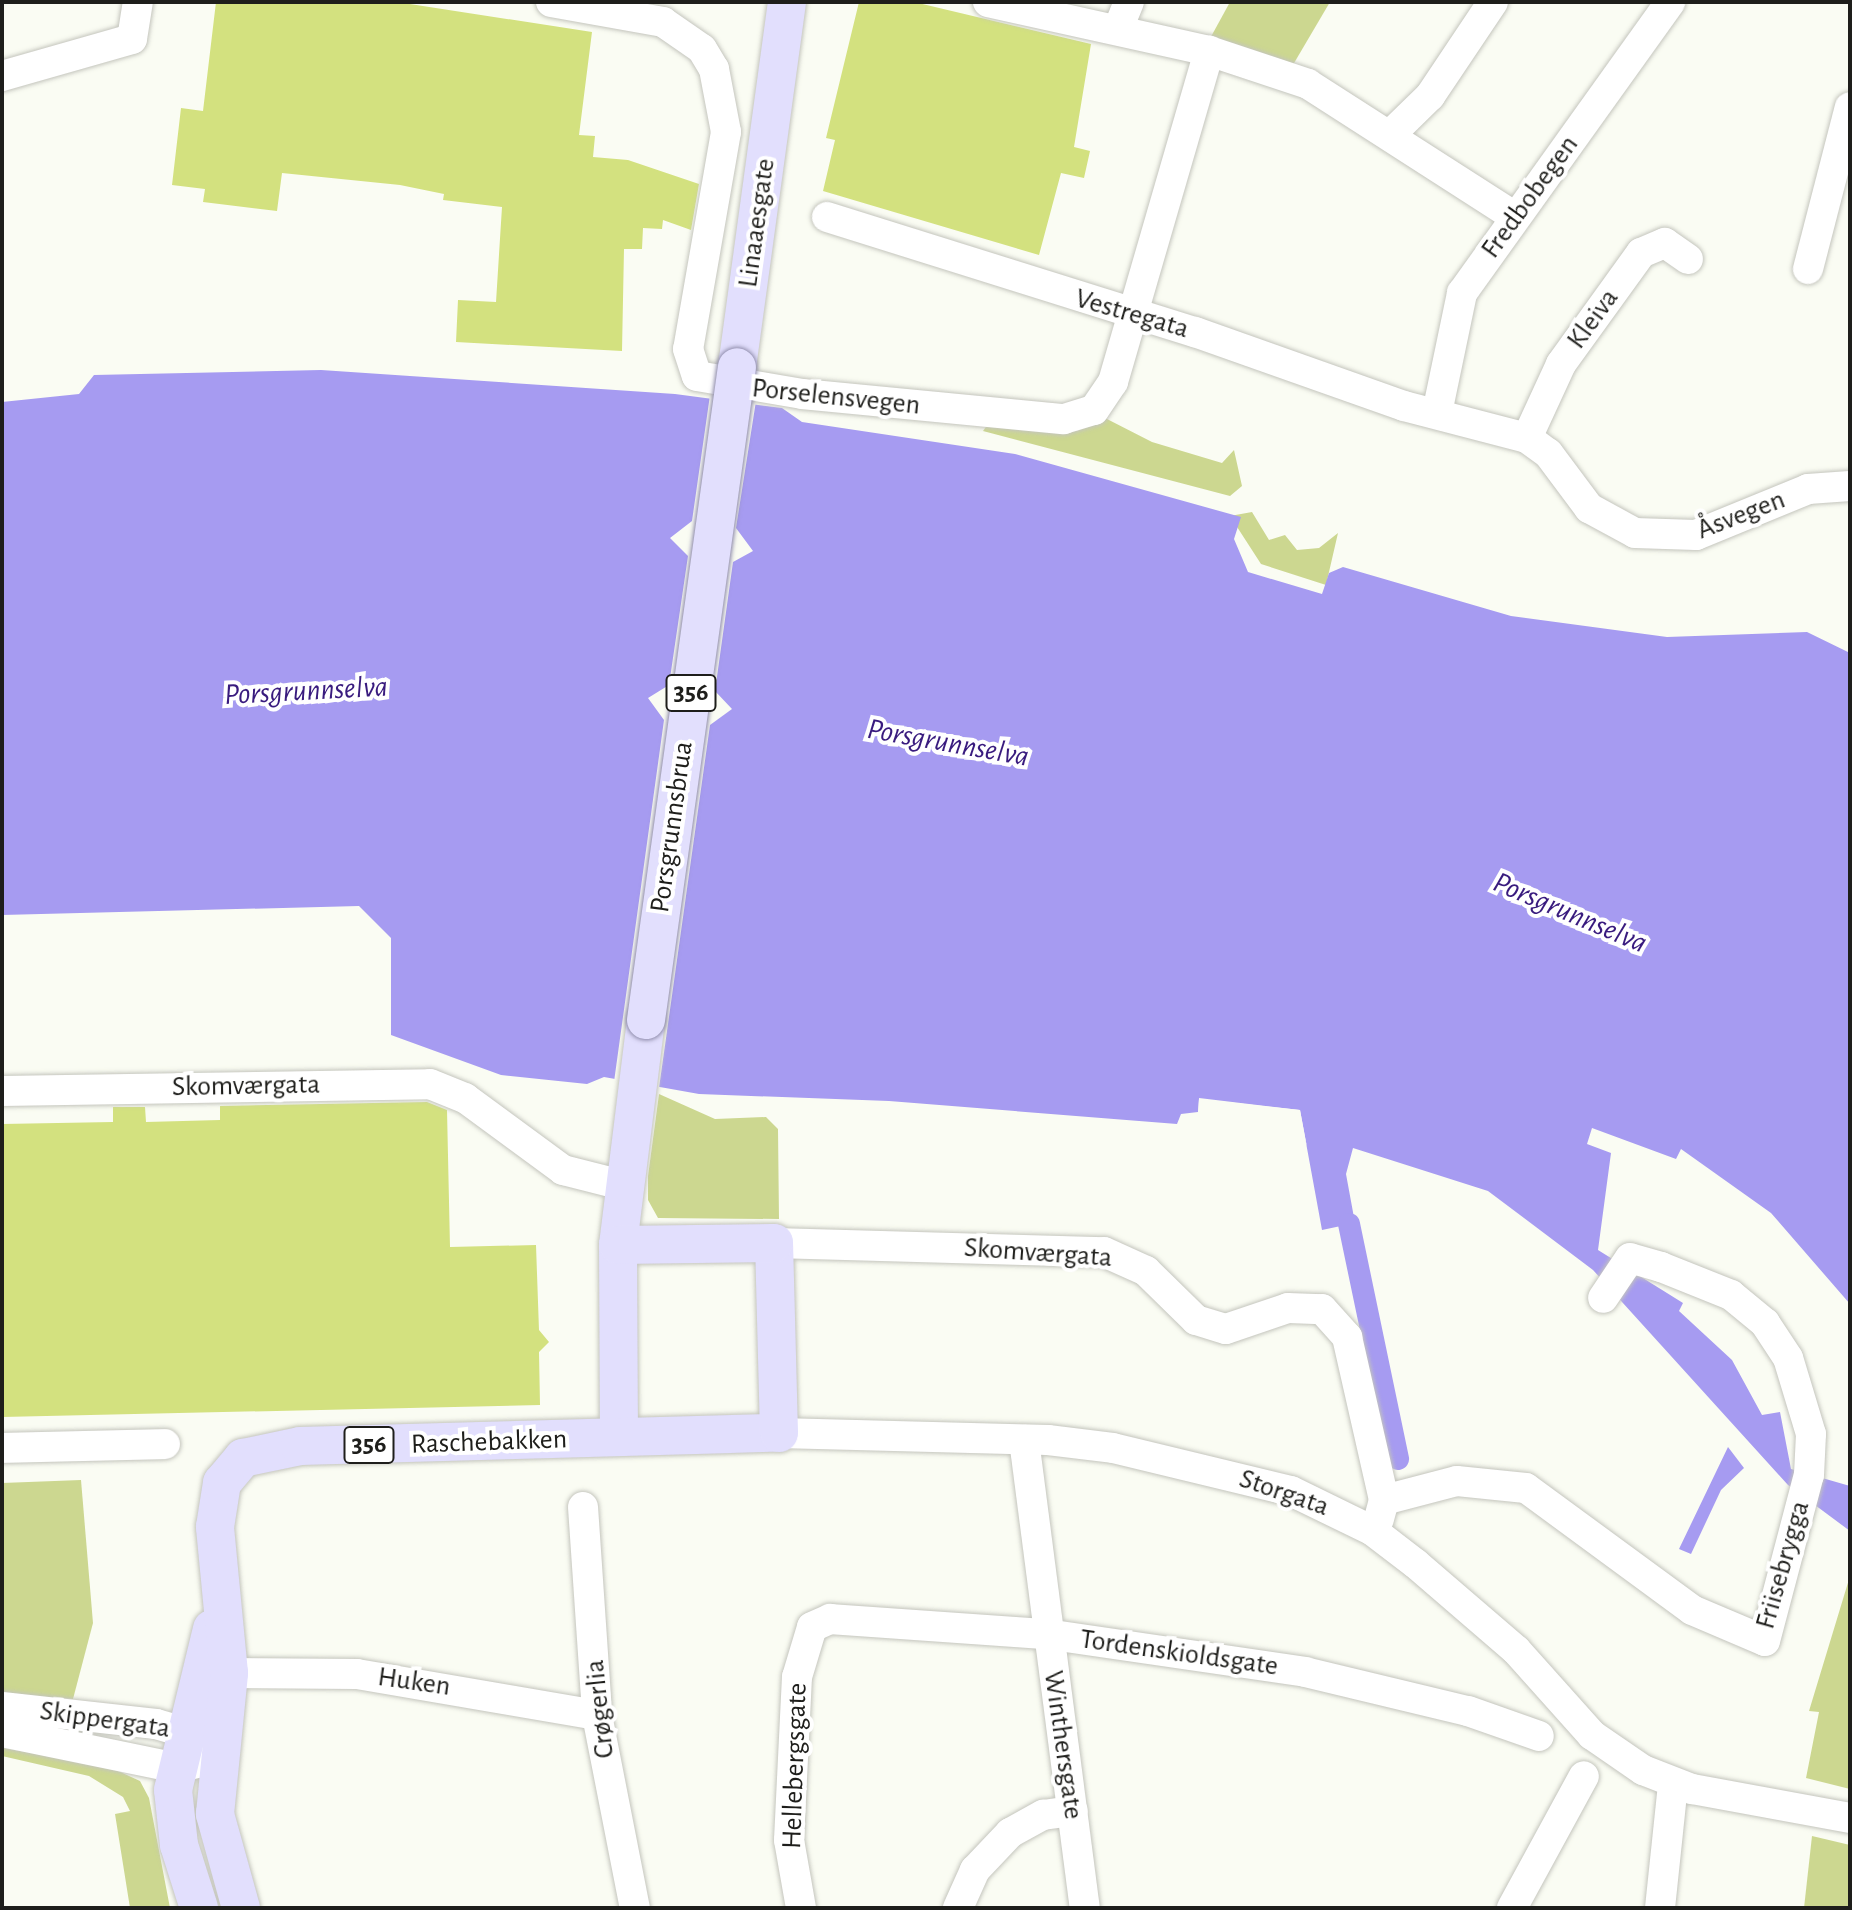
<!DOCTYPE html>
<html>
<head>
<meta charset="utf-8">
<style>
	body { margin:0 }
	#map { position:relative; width:1852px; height:1910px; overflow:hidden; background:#fafcf3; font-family:"Alegreya Sans",sans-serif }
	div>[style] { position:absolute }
	.green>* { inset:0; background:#ccd790 }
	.water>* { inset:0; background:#a69bf1 }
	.pier>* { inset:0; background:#fafcf3 }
	.canal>* { height:22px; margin:-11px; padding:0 11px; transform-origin:11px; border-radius:11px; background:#a69bf1 }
	.building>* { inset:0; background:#d3e17f }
	.roads { filter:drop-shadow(0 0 2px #c4c5bd) drop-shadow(0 0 2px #c4c5bd) }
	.minor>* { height:30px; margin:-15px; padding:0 15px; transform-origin:15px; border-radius:15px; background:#fff }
	.major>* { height:38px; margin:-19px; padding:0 19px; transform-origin:19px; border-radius:19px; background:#e2dffd }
	.bridges { filter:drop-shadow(0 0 2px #918ead) drop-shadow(0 0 2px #918ead) }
	.major-bridge>* { height:38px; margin:-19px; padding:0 19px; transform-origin:19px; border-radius:19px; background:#e2dffd }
	span { translate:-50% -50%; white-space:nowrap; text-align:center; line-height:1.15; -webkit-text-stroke:8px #fff; paint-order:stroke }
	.shield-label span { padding:2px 6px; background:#fff; border:2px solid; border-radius:6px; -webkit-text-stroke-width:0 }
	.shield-label { font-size:26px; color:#1e1e1b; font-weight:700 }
	.street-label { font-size:28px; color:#1e1e1b }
	.water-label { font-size:30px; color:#391b7e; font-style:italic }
	.frame { position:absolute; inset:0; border:4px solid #1e1e1b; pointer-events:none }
</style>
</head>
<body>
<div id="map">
	<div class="green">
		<div style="clip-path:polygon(1230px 2px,1330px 2px,1287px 75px,1207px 44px)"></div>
		<div style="clip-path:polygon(1105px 418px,1152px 442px,1222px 463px,1234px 450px,1242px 486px,1230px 496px,983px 431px,988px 424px,1077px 431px)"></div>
		<div style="clip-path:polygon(1252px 512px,1269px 540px,1285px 535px,1297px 550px,1319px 548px,1338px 533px,1326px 585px,1261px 564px,1230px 516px)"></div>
		<div style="clip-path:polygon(659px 1094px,715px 1119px,766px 1117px,778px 1129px,779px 1219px,658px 1218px,648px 1200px,648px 1176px)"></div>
		<div style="clip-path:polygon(81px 1480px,93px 1623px,73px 1699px,2px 1694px,2px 1483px)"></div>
		<div style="clip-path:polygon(1850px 1576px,1850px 1789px,1806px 1778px,1819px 1712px,1809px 1711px)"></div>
		<div style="clip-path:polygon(2px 1748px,105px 1765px,140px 1781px,149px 1798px,170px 1908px,130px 1908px,115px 1814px,130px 1811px,123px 1797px,89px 1776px,2px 1756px)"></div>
		<div style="clip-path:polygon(1812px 1836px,1850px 1845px,1850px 1908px,1804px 1908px)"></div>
	</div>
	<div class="water">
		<div style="clip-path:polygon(321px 370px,675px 394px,782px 408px,802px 422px,1015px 454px,1241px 517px,1234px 539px,1248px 572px,1322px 594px,1329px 573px,1343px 567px,1511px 616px,1667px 637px,1807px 632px,1850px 653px,1850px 1304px,1771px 1213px,1681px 1149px,1676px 1159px,1592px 1128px,1587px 1144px,1611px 1153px,1598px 1250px,1683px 1303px,1679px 1311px,1732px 1360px,1762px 1415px,1780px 1412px,1791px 1469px,1850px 1486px,1850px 1531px,1788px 1485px,1593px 1270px,1488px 1191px,1353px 1148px,1346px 1174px,1355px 1223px,1322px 1230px,1300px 1110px,1199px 1099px,1198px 1112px,1181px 1114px,1177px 1124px,889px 1101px,699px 1094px,604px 1077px,587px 1084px,501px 1075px,391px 1035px,391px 938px,359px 906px,2px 915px,2px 402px,79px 394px,94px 375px)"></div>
		<div style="clip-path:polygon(1728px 1447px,1744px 1468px,1721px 1490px,1691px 1554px,1679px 1549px)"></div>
	</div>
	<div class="pier">
		<div style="clip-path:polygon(710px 395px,756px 401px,736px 528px,753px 551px,733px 562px,715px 691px,732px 709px,710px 725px,659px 1088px,614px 1082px,664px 720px,648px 698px,669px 685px,688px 556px,670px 538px,692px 521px)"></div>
		<div style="clip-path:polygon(1199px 1098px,1300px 1110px,1307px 1147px,1297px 1113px,1203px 1103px,1198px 1116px)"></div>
	</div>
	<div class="canal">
		<div style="left:1349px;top:1224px;width:240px;rotate:78.2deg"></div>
	</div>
	<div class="building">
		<div style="clip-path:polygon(216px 2px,397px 2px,592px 32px,579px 135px,595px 136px,593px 157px,628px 160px,699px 184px,691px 230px,663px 220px,662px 229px,643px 228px,642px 249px,624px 249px,622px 351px,456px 342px,458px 300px,496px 302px,502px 207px,443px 200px,444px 194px,400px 185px,282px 173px,277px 211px,203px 202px,205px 189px,172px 185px,181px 108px,203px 111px)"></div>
		<div style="clip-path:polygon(859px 2px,914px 2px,1091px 44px,1074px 147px,1090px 151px,1084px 178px,1061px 173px,1039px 255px,823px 191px,835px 140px,826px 138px)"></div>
		<div style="clip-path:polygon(427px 1102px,447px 1110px,450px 1247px,536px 1245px,539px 1330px,549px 1342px,539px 1352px,540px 1405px,2px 1417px,2px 1124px,113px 1122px,113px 1107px,145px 1107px,146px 1122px,220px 1120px,220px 1106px)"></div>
	</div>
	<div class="roads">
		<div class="minor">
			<div style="left:551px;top:2px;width:114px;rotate:10.1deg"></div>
			<div style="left:663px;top:22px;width:47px;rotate:34.7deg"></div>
			<div style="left:702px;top:49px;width:23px;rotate:59deg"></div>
			<div style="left:714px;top:69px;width:64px;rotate:79.2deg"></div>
			<div style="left:726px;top:132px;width:220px;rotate:99.9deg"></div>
			<div style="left:688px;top:349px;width:28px;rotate:72deg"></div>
			<div style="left:697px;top:376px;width:107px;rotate:9.7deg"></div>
			<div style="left:802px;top:394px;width:263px;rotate:5.5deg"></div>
			<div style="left:1064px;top:419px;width:31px;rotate:-17deg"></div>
			<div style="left:1094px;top:410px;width:34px;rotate:-56deg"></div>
			<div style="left:1113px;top:382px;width:345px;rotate:-73.8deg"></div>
			<div style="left:988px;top:2px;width:226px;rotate:12.5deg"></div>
			<div style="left:1209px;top:51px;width:104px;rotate:18.4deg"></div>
			<div style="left:1308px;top:84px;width:246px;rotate:32.7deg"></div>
			<div style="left:1118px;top:29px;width:29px;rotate:-68deg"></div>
			<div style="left:2px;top:76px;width:135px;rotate:-15.9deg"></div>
			<div style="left:132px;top:39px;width:37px;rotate:-81deg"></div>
			<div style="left:1390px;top:135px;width:56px;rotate:-44.3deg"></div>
			<div style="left:1430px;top:96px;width:113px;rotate:-56.2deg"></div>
			<div style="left:827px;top:217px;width:386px;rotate:17.4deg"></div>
			<div style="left:1195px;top:332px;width:222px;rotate:19.5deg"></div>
			<div style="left:1404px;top:406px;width:127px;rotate:14.6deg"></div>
			<div style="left:1527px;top:438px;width:26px;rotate:36deg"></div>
			<div style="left:1548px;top:453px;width:69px;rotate:53.3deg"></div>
			<div style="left:1589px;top:508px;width:52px;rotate:28.5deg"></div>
			<div style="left:1635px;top:533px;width:61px;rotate:1.9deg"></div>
			<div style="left:1696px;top:535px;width:121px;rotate:-22.3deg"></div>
			<div style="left:1808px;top:489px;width:42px;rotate:-4.1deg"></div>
			<div style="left:1808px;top:269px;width:167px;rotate:-75.5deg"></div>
			<div style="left:1437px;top:413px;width:123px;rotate:-78.2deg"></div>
			<div style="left:1462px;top:293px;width:358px;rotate:-54.4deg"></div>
			<div style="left:1527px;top:438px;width:81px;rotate:-65.3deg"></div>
			<div style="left:1561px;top:364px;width:137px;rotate:-54.2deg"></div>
			<div style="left:1641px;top:253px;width:26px;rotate:-23deg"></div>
			<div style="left:1665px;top:243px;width:28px;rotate:35deg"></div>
			<div style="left:2px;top:1091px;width:428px;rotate:-0.9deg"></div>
			<div style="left:430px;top:1084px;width:38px;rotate:22deg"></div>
			<div style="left:465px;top:1098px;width:122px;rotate:36.3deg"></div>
			<div style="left:563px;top:1170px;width:61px;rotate:14.3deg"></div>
			<div style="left:774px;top:1243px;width:330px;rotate:1.6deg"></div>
			<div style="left:1104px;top:1252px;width:46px;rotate:24.3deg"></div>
			<div style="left:1146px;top:1271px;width:70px;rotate:44.4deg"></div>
			<div style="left:1196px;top:1320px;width:31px;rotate:17deg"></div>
			<div style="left:1226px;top:1329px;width:65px;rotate:-18.7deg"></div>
			<div style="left:1288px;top:1308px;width:34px;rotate:2deg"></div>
			<div style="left:1322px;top:1309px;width:38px;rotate:48deg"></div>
			<div style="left:1347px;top:1337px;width:167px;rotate:77.2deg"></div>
			<div style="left:1384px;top:1500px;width:20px;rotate:105deg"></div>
			<div style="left:779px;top:1433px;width:269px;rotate:1.5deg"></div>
			<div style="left:1048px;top:1440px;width:65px;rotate:7deg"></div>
			<div style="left:1113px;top:1448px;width:183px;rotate:13.6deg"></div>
			<div style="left:1291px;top:1491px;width:91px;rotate:26deg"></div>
			<div style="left:1373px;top:1531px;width:54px;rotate:37.5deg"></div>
			<div style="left:1416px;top:1564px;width:132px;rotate:40.7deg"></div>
			<div style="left:1516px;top:1650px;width:114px;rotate:48.2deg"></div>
			<div style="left:1592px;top:1735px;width:62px;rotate:34.5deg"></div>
			<div style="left:1643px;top:1770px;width:53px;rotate:21.2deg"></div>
			<div style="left:1692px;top:1789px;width:161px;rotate:10.4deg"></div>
			<div style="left:1024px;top:1440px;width:472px;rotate:82.6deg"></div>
			<div style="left:2px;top:1448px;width:163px;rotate:-1.4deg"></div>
			<div style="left:1384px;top:1500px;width:75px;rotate:-14.6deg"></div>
			<div style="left:1457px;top:1481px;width:69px;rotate:5.8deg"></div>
			<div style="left:1526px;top:1488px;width:206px;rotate:36.3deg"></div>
			<div style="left:1692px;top:1610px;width:79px;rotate:23deg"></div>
			<div style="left:1765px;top:1641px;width:172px;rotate:-75.2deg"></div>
			<div style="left:1809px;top:1475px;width:41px;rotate:-87.2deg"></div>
			<div style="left:1811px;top:1434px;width:79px;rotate:-106.8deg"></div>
			<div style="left:1788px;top:1358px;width:42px;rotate:-123.3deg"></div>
			<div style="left:1765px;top:1323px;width:44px;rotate:-140.5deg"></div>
			<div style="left:1731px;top:1295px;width:75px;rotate:-158.2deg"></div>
			<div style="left:1661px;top:1267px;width:32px;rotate:-164deg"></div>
			<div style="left:1630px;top:1258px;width:48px;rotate:124deg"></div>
			<div style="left:583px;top:1507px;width:208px;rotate:86.1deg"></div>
			<div style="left:597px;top:1715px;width:197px;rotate:78.9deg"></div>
			<div style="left:229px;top:1673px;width:128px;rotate:0.4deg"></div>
			<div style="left:357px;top:1674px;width:243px;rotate:9.7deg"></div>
			<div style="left:2px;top:1707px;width:155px;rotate:6.3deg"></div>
			<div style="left:156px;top:1724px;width:29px;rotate:16deg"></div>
			<div style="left:184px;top:1732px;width:25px;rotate:37deg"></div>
			<div style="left:2px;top:1732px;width:179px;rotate:11.6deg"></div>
			<div style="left:177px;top:1768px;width:21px;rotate:-14deg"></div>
			<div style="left:801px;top:1908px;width:69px;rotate:-100deg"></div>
			<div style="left:789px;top:1840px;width:163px;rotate:-87.2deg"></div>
			<div style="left:797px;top:1677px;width:52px;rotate:-73.3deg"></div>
			<div style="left:812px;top:1627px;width:20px;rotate:-24deg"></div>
			<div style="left:830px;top:1619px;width:217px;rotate:4deg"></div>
			<div style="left:1046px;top:1634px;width:262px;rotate:8.3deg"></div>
			<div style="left:1305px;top:1672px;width:168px;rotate:13.5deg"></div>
			<div style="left:1468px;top:1711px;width:75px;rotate:19.4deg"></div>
			<div style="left:958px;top:1908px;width:42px;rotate:-65.9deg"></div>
			<div style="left:975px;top:1870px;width:51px;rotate:-46.6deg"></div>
			<div style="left:1010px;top:1833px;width:38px;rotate:-29deg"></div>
			<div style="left:1043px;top:1815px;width:30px;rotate:-8deg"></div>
			<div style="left:1512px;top:1908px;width:150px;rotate:-61.4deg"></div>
			<div style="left:1660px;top:1908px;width:125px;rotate:-84deg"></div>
		</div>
		<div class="major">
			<div style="left:737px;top:367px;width:368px;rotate:-82.2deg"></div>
			<div style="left:619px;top:1437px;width:192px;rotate:-90.3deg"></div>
			<div style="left:618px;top:1245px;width:227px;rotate:-82.9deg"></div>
			<div style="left:199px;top:1908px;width:66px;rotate:-107.6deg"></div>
			<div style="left:179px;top:1845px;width:55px;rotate:-96.2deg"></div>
			<div style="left:173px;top:1790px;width:166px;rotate:-76.4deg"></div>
			<div style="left:241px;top:1908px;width:98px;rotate:-105.5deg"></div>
			<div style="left:215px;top:1814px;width:142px;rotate:-84.3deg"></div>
			<div style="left:229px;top:1673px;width:147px;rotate:-95.5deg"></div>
			<div style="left:215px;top:1527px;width:45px;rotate:-81deg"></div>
			<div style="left:222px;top:1483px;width:33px;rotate:-50deg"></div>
			<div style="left:243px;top:1458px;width:58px;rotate:-11.9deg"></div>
			<div style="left:300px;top:1446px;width:479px;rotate:-1.6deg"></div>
			<div style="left:779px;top:1433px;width:190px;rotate:-91.5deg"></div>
			<div style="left:774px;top:1243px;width:156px;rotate:179.3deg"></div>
		</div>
	</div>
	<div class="bridges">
		<div class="major-bridge">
			<div style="left:646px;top:1020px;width:659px;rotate:-82.07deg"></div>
		</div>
	</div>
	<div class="shield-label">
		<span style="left:691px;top:693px">356</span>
		<span style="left:369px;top:1445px">356</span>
	</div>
	<div class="street-label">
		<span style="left:1530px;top:197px;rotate:-54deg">Fredbobegen</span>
		<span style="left:757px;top:223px;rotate:-82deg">Linaaesgate</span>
		<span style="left:1132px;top:314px;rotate:16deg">Vestregata</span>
		<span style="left:1593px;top:319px;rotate:-54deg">Kleiva</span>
		<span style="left:836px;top:397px;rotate:6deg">Porselensvegen</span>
		<span style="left:1741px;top:515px;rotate:-21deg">Åsvegen</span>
		<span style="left:672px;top:827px;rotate:-82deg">Porsgrunnsbrua</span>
		<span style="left:246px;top:1086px;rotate:-1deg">Skomværgata</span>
		<span style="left:1038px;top:1253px;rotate:4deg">Skomværgata</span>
		<span style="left:489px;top:1442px;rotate:-2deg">Raschebakken</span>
		<span style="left:1284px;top:1493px;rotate:19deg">Storgata</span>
		<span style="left:1783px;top:1565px;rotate:-74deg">Friisebrygga</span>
		<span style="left:1179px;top:1653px;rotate:8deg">Tordenskioldsgate</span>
		<span style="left:414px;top:1682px;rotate:8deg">Huken</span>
		<span style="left:600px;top:1709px;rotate:-96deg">Crøgerlia</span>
		<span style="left:105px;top:1720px;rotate:8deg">Skippergata</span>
		<span style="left:1063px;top:1745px;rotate:82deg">Winthersgate</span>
		<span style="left:795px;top:1766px;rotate:-88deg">Hellebergsgate</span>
	</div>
	<div class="water-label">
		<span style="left:306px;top:691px;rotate:-3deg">Porsgrunnselva</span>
		<span style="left:948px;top:743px;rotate:10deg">Porsgrunnselva</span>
		<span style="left:1570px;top:913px;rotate:23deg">Porsgrunnselva</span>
	</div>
	<div class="frame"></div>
</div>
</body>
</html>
